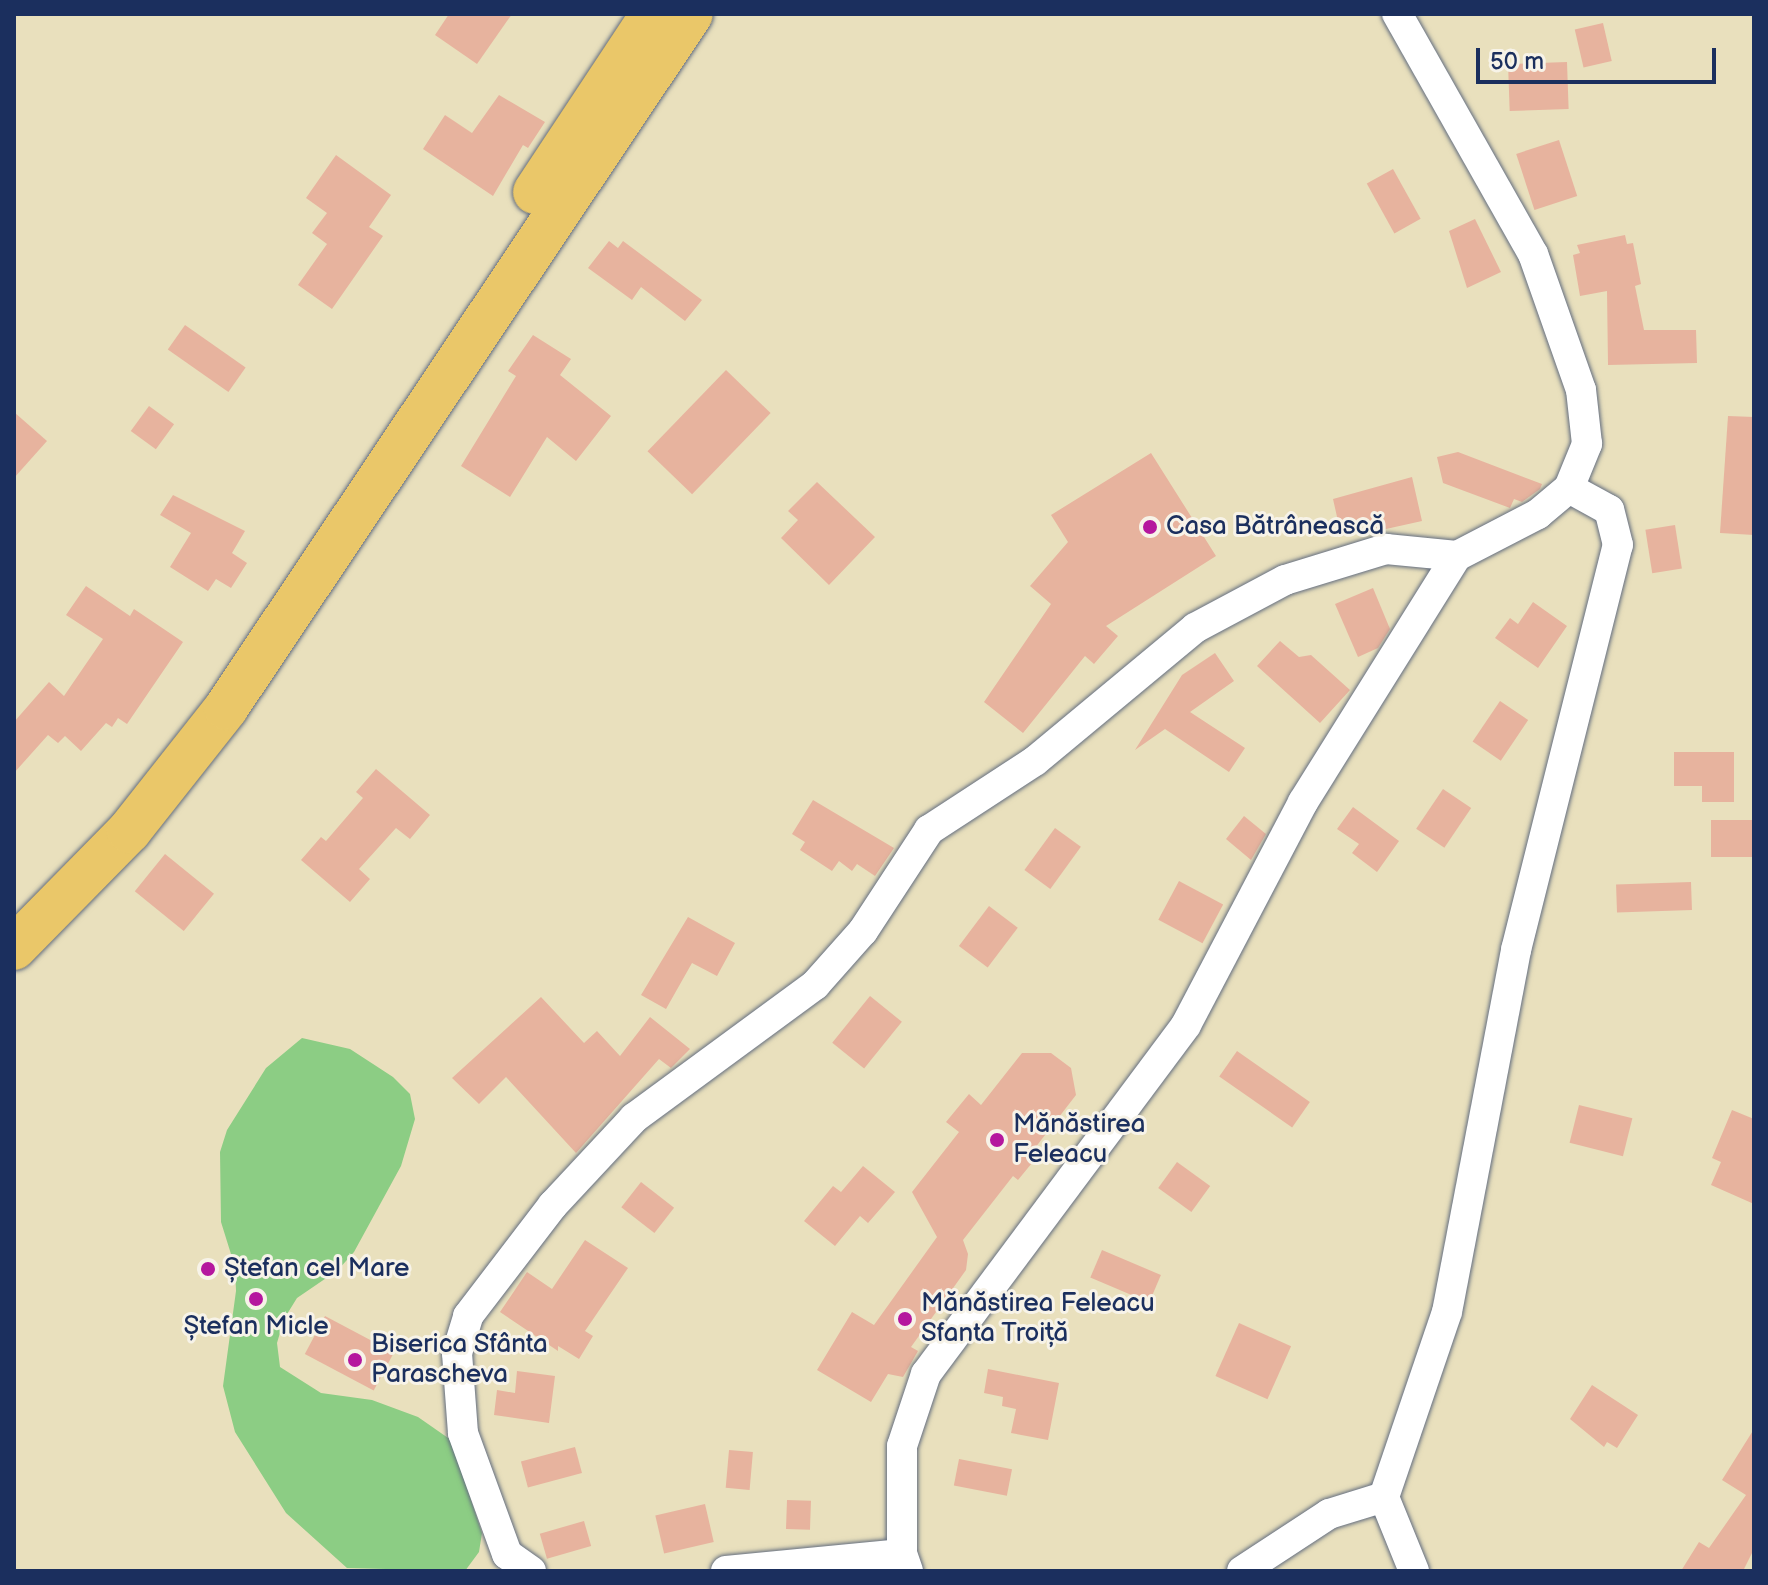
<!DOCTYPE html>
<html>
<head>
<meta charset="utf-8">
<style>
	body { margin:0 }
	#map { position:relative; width:1768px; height:1585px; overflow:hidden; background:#e9e0bd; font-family:"Balsamiq Sans",sans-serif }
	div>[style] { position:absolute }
	.green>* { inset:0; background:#8ccd84 }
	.building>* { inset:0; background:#e7b39e; transform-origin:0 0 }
	.roads { filter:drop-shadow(0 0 2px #636d7f) drop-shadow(0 0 2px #636d7f) }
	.minor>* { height:30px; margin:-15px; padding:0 15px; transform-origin:15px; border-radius:15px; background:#fff }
	.primary>* { height:44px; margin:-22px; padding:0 22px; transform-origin:22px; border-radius:22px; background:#eac769 }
	.dots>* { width:22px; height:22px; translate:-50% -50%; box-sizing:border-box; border:4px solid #f7f3e8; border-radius:50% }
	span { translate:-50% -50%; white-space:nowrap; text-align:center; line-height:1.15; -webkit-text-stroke:6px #f7f3e8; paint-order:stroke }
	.poi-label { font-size:26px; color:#1b2f5e }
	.left { translate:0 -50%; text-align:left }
	.frame { position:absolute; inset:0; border:16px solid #1b2f5e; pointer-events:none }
	.scale { position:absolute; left:1476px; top:48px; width:240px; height:36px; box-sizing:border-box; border:4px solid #1b2f5e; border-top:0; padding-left:10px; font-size:24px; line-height:28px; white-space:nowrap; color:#1b2f5e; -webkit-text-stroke:6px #f7f3e8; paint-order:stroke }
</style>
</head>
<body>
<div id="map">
	<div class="green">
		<div style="clip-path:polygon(302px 1038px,350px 1049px,393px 1077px,410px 1094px,415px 1119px,401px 1166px,354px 1252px,338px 1270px,297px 1298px,284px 1319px,277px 1343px,280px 1367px,321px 1393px,372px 1400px,418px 1417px,451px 1440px,482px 1533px,479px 1552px,465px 1571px,347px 1568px,286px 1513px,235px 1432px,223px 1386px,236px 1291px,235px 1267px,221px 1222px,220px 1152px,227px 1130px,266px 1068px)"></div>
	</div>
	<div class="building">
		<div style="clip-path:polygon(449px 14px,512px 14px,477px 64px,435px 35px)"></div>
		<div style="left:1603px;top:23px;width:39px;height:29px;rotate:77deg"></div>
		<div style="left:1567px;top:62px;width:47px;height:59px;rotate:88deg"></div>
		<div style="clip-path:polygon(499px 95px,545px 122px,528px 148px,523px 145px,493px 196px,423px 149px,445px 115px,472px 133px)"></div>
		<div style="left:1559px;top:140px;width:59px;height:45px;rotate:72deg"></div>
		<div style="clip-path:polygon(336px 155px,391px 195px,369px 227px,383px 236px,332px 309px,298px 285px,327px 244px,312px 233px,327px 213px,306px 198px)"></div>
		<div style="left:1393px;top:169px;width:57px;height:30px;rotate:61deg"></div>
		<div style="clip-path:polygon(1475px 219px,1501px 272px,1467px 288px,1449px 231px)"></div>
		<div style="clip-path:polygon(1625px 235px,1627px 244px,1633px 243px,1641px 284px,1635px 286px,1644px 330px,1696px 330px,1697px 363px,1608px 365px,1607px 291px,1580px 296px,1573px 255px,1580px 253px,1577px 245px)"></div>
		<div style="clip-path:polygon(609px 241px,618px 248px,623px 241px,702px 300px,685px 321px,641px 287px,632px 300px,588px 268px)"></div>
		<div style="left:185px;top:325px;width:74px;height:30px;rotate:35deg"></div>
		<div style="clip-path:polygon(533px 335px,571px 359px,560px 375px,611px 416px,576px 461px,547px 437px,510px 497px,461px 466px,516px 376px,508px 371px)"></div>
		<div style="left:726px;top:370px;width:62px;height:113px;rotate:44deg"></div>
		<div style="left:149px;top:406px;width:31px;height:31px;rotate:36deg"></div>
		<div style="clip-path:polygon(14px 412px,47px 441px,14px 478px)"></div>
		<div style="clip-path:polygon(1728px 416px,1754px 417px,1754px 535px,1720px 533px)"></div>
		<div style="clip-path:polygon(1458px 452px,1542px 484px,1540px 489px,1522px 502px,1514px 499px,1510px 508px,1443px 483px,1437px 457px)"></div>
		<div style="clip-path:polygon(1151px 453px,1216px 556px,1106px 626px,1118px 636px,1094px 664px,1085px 656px,1023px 733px,984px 702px,1051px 604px,1030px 586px,1068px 542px,1051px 515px)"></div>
		<div style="clip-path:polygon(1412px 477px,1422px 521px,1368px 533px,1366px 524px,1340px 530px,1333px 499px)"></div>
		<div style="clip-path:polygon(817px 482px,875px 537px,829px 585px,781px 538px,798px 520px,788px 511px)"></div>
		<div style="clip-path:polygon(173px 495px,245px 531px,232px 553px,247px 563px,231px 588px,216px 579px,208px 591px,170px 567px,191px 533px,160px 515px)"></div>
		<div style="left:1675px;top:525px;width:44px;height:30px;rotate:81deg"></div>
		<div style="clip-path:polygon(86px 586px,130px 616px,134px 609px,183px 642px,127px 724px,118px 718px,112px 727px,106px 723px,81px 751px,65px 736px,58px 743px,48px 735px,14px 773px,14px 722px,49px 682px,64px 696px,103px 639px,66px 615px)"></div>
		<div style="clip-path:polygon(1373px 588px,1390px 629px,1378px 648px,1358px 657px,1335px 604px)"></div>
		<div style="clip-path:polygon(1533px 602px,1567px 626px,1538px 668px,1495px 638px,1510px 618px,1518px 624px)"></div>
		<div style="clip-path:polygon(1280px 641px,1299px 657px,1311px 655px,1350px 690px,1320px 723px,1257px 666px)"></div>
		<div style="clip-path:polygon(1215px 653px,1234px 681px,1190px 712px,1245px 748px,1229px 772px,1165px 729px,1135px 750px,1182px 675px)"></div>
		<div style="left:1500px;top:701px;width:34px;height:49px;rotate:34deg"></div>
		<div style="clip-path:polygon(1674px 752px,1734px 752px,1734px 802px,1702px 802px,1702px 786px,1674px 786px)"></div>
		<div style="clip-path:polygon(376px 769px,430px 815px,410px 839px,396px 828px,359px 869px,370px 879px,350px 902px,301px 860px,321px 837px,326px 841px,363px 798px,356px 792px)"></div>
		<div style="left:1443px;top:789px;width:34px;height:48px;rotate:34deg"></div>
		<div style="clip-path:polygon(813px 800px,894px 848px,875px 876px,857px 864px,852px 871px,839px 861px,832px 871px,800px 850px,805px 842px,792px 834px)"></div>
		<div style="clip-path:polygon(1353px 807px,1399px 841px,1377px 872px,1352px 853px,1359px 844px,1337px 829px)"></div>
		<div style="clip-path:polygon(1244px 816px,1266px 834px,1251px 860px,1226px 839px)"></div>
		<div style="left:1711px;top:820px;width:43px;height:37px"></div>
		<div style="left:1055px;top:828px;width:32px;height:52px;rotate:36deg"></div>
		<div style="left:165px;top:854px;width:63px;height:48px;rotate:39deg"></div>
		<div style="left:1179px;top:881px;width:50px;height:44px;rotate:28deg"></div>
		<div style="left:1691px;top:882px;width:28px;height:75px;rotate:88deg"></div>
		<div style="left:989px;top:906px;width:36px;height:50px;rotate:37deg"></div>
		<div style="clip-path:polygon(688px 917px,735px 943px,717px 976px,692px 963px,666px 1009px,641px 995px)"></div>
		<div style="left:870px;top:996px;width:41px;height:60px;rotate:39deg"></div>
		<div style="clip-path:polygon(541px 997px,584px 1043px,597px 1031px,620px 1056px,650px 1017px,690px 1049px,671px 1068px,659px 1059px,576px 1153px,506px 1077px,479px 1104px,452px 1078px)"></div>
		<div style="left:1237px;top:1051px;width:89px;height:31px;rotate:35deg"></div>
		<div style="clip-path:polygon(1022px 1053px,1051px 1053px,1071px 1068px,1076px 1095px,1035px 1148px,1041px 1152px,1018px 1180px,1013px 1176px,963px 1240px,968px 1254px,966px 1270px,911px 1347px,918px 1351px,903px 1377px,888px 1374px,871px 1402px,817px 1370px,852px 1312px,874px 1325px,937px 1237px,912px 1192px,959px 1132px,946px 1122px,969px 1094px,981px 1105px)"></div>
		<div style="left:1579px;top:1105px;width:55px;height:39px;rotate:14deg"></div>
		<div style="clip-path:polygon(1732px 1110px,1754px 1119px,1754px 1204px,1711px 1185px,1721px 1162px,1712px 1158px)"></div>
		<div style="left:1177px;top:1162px;width:41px;height:32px;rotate:36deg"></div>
		<div style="clip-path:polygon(863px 1166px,895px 1192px,868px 1223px,860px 1216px,835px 1246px,804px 1221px,833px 1186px,841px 1192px)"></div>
		<div style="left:641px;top:1182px;width:42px;height:32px;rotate:38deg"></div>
		<div style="clip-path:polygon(585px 1240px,628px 1268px,585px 1331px,593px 1336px,579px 1359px,558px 1346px,558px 1351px,500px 1312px,527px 1272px,552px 1289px)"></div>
		<div style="left:1102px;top:1250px;width:64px;height:30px;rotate:23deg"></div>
		<div style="left:325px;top:1316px;width:78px;height:43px;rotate:28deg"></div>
		<div style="left:1239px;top:1323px;width:57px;height:58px;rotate:24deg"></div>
		<div style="clip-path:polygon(988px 1369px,1059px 1383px,1048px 1440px,1011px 1433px,1016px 1409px,1002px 1406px,1003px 1397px,984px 1393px)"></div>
		<div style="clip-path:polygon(517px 1371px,555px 1376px,549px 1423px,494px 1415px,497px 1390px,515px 1393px)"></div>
		<div style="clip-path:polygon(1592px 1385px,1638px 1415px,1617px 1448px,1607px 1442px,1604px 1447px,1570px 1419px)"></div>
		<div style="clip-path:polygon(1754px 1429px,1754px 1549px,1743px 1571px,1681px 1571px,1699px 1542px,1709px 1548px,1746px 1495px,1722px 1480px)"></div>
		<div style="left:575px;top:1447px;width:27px;height:56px;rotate:75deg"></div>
		<div style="left:729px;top:1450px;width:24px;height:38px;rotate:5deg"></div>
		<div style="left:959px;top:1459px;width:54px;height:27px;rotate:11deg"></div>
		<div style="left:787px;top:1500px;width:24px;height:29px;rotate:2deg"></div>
		<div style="left:705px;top:1504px;width:39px;height:51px;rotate:77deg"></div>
		<div style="left:584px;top:1521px;width:26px;height:46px;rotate:74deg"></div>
	</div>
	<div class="roads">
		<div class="minor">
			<div style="left:531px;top:1571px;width:29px;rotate:-145deg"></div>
			<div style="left:507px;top:1554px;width:129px;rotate:-110deg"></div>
			<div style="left:463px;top:1433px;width:80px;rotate:-94.3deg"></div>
			<div style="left:457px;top:1353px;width:39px;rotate:-73deg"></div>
			<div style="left:468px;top:1316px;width:140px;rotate:-52.6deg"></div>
			<div style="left:553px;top:1205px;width:119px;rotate:-47deg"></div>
			<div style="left:634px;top:1118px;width:225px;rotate:-36.3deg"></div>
			<div style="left:815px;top:985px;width:72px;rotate:-48.4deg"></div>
			<div style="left:863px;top:931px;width:121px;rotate:-56.8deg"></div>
			<div style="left:929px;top:830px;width:126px;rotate:-33.1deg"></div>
			<div style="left:1035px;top:761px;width:208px;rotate:-39.7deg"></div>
			<div style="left:1195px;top:628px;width:102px;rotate:-28.1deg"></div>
			<div style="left:1285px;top:580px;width:106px;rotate:-17.1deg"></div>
			<div style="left:1386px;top:549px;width:71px;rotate:5.6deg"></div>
			<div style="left:726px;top:1571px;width:177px;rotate:-5.5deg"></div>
			<div style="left:908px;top:1571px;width:18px;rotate:-109deg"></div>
			<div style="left:902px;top:1554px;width:108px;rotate:-90deg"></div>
			<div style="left:902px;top:1446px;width:76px;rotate:-71.6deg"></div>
			<div style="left:926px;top:1374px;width:435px;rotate:-53.3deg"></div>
			<div style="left:1186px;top:1025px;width:252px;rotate:-62.3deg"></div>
			<div style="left:1303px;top:802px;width:290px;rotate:-58deg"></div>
			<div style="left:1457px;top:556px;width:91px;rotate:-27.4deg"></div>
			<div style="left:1538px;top:514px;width:40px;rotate:-40deg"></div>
			<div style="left:1569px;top:488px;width:48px;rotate:-67.8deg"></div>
			<div style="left:1587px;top:444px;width:54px;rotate:-96.3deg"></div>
			<div style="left:1581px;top:390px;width:144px;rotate:-109.4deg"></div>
			<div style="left:1533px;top:254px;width:276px;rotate:-119.5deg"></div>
			<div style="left:1242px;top:1571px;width:104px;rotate:-33.2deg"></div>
			<div style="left:1329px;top:1514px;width:58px;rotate:-17.2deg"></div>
			<div style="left:1414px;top:1571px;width:80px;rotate:-112.1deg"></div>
			<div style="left:1384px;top:1497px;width:195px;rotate:-71.2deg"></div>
			<div style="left:1447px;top:1312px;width:369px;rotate:-79.2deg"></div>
			<div style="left:1516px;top:950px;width:418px;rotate:-75.9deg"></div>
			<div style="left:1618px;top:545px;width:36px;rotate:-104deg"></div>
			<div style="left:1609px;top:510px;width:46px;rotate:-151.2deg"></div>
		</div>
		<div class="primary">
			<div style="left:535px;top:192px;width:214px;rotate:-56.5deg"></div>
			<div style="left:14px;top:948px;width:164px;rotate:-45.5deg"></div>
			<div style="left:129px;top:831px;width:157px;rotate:-51.7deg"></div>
			<div style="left:226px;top:708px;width:835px;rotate:-56.18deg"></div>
		</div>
	</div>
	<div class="dots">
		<div style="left:1150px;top:527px;background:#b5179e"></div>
		<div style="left:997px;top:1140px;background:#b5179e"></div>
		<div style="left:208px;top:1269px;background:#b5179e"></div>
		<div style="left:256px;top:1299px;background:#b5179e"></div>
		<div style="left:905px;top:1319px;background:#b5179e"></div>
		<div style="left:355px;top:1360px;background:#b5179e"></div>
	</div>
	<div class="poi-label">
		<span class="left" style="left:1166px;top:527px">Casa Bătrânească</span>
		<span class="left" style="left:1013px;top:1140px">Mănăstirea<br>Feleacu</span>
		<span class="left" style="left:224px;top:1269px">Ștefan cel Mare</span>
		<span class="left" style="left:921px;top:1319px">Mănăstirea Feleacu<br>Sfanta Troiță</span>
		<span style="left:256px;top:1327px">Ștefan Micle</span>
		<span class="left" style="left:371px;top:1360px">Biserica Sfânta<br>Parascheva</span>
	</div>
	<div class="frame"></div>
	<div class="scale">50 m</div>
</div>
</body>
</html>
